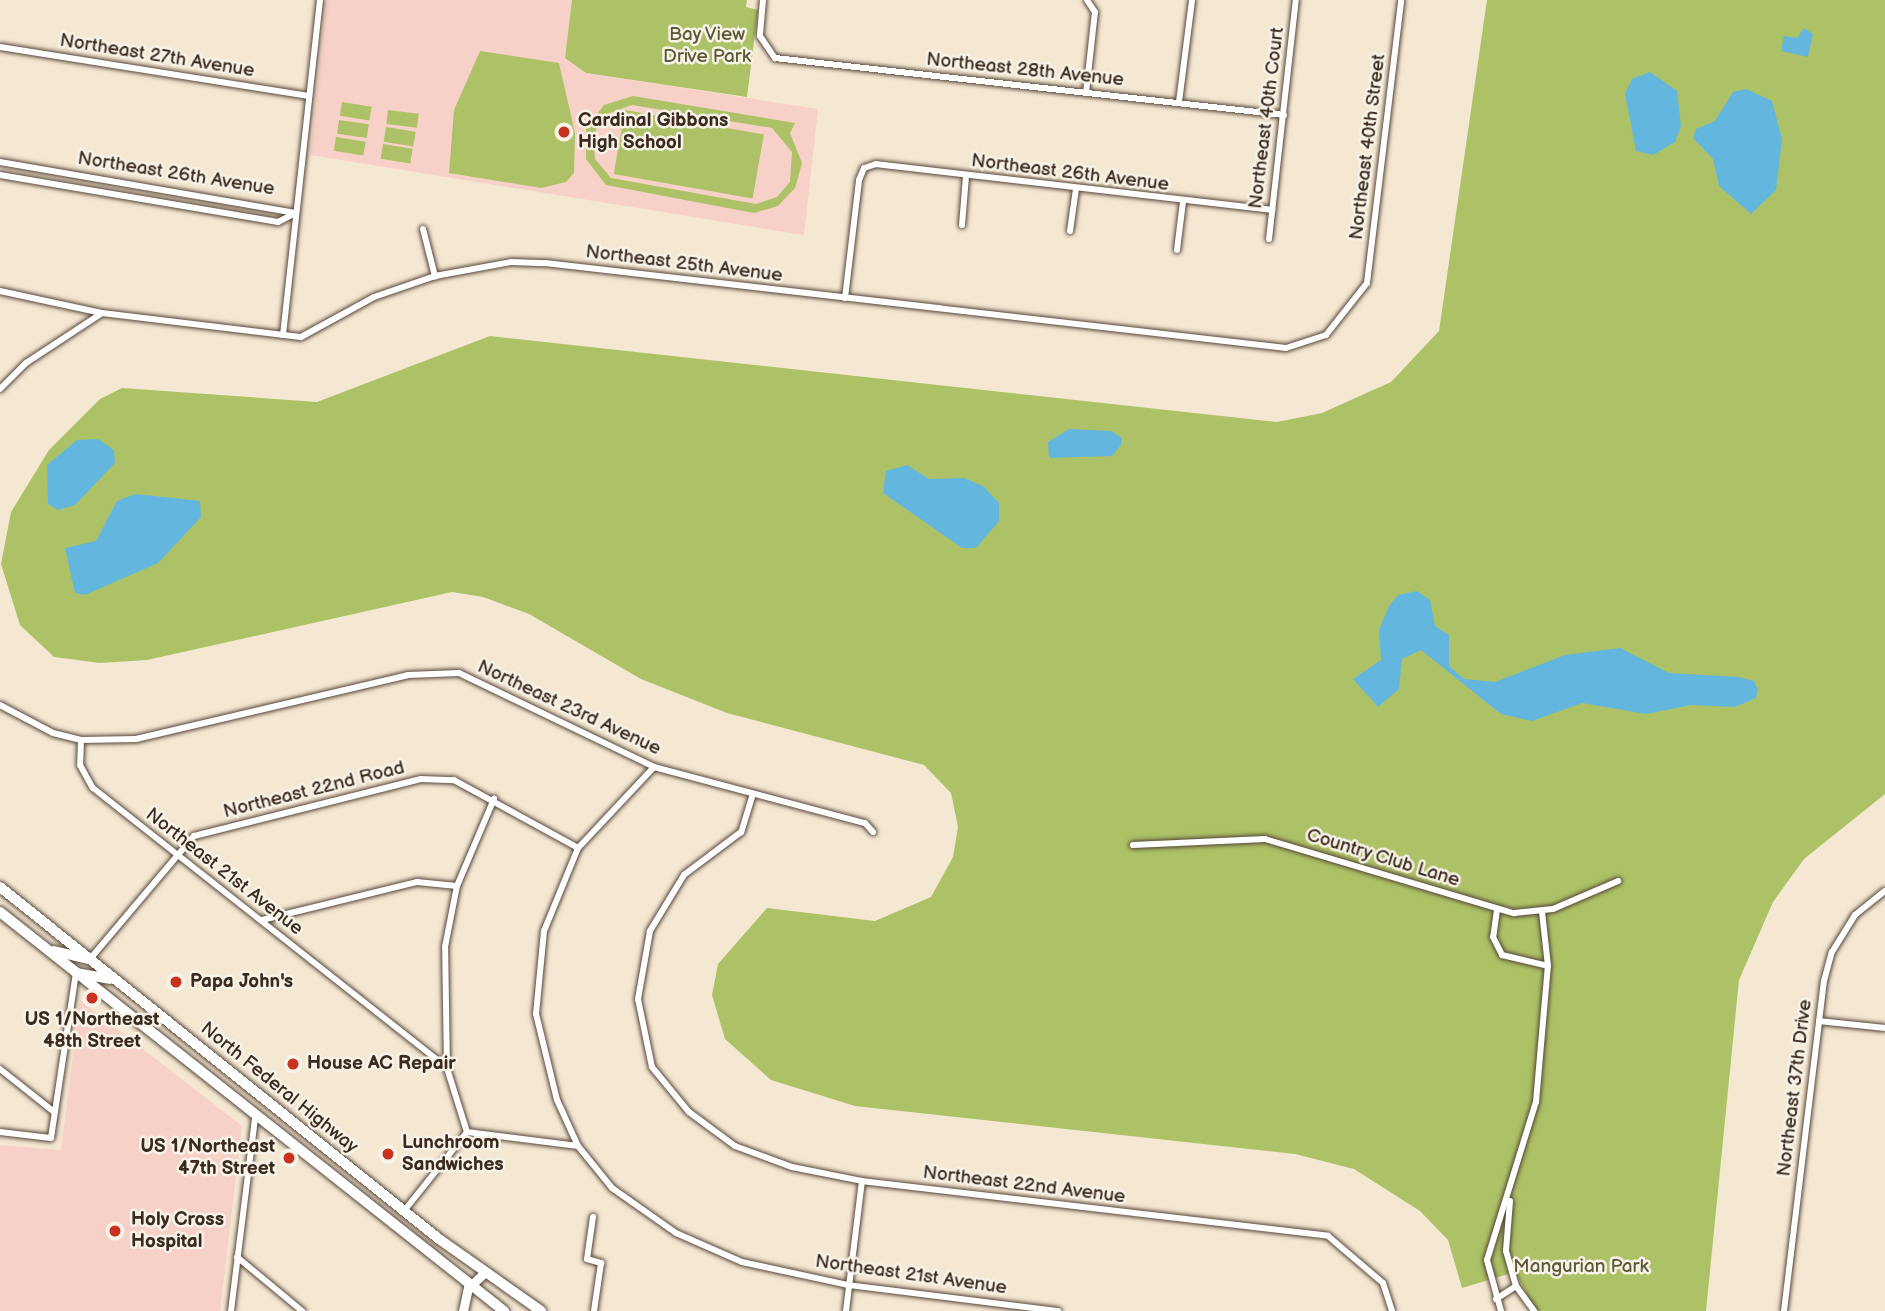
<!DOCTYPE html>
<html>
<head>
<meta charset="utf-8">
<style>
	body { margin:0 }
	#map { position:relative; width:1885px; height:1311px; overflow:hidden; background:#f4e8d3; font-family:"Balsamiq Sans",sans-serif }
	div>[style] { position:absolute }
	.built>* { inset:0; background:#f7d1c8 }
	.green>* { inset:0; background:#adc266; transform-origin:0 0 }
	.water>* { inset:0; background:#63b7df }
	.roads { filter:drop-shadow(0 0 2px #574639) drop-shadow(0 0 2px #574639) }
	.street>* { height:6px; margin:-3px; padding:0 3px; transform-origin:3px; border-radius:3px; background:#fff }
	.secondary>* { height:9px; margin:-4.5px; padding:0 4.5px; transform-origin:4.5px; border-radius:4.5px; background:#fff }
	.primary>* { height:10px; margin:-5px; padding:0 5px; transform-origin:5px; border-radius:5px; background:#fff }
	.dots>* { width:19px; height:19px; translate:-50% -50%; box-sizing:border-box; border:4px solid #f7f3e8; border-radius:50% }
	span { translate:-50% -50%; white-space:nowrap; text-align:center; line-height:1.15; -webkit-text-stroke:5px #f7f3e8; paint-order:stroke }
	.park-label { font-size:19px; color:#5d5834 }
	.street-label { font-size:19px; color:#3b2a1e }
	.poi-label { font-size:19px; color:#3b2a1e; font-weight:700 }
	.left { translate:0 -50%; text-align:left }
	.right { translate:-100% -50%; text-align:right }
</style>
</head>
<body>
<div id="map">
	<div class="built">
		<div style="clip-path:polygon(326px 0,572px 0,565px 58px,586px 73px,818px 109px,804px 235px,310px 155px)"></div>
		<div style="clip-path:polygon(80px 1000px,242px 1126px,220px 1311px,0 1311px,0 1145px,61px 1150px)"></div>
	</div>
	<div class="green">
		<div style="clip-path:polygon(572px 0,747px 0,746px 7px,758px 10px,747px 97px,586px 73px,565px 58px)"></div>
		<div style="clip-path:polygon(1487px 0,1885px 0,1885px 794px,1804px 859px,1773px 902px,1739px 980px,1706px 1311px,1536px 1311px,1515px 1272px,1462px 1288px,1448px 1240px,1420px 1211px,1354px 1169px,1295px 1154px,855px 1106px,771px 1080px,725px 1039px,712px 995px,718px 964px,767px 908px,875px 921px,931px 897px,953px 857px,958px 827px,951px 793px,924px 765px,727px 713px,641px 679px,529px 614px,483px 597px,452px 592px,147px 660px,100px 663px,54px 657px,20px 625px,1px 564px,11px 512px,49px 450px,100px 399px,122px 388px,317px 402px,490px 336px,1277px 422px,1322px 413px,1391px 382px,1439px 331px)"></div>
		<div style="clip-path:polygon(480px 51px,559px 63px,575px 133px,574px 173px,566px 182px,541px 188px,449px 173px,454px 110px)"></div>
		<div style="clip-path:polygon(evenodd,633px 96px,795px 123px,790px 133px,802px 163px,795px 188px,778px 206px,754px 213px,606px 185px,586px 159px,586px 128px,604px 105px,633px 96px,632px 105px,772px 128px,792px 152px,790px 182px,777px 197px,756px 204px,611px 178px,595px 159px,593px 135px,607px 114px,632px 105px)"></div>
		<div style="left:342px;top:102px;width:30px;height:14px;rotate:9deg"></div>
		<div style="left:388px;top:110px;width:31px;height:14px;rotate:7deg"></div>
		<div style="left:625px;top:110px;width:141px;height:65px;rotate:10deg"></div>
		<div style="left:339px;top:120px;width:30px;height:14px;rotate:8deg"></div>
		<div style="left:386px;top:127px;width:30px;height:15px;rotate:9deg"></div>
		<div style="left:336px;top:137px;width:30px;height:14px;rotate:9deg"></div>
		<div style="left:383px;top:144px;width:30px;height:15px;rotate:9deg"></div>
	</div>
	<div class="water">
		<div style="clip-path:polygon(1804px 28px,1813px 34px,1808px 57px,1781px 51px,1784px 36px,1797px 38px)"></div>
		<div style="clip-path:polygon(1650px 72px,1677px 91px,1681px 126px,1675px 142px,1653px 155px,1636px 151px,1625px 94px,1632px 79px)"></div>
		<div style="clip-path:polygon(1746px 89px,1772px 101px,1782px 139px,1776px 190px,1751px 214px,1719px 186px,1713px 159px,1693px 138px,1696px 129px,1715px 121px,1733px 92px)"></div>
		<div style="clip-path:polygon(1069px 429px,1111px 431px,1122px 438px,1121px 445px,1112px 456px,1049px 458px,1048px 442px)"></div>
		<div style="clip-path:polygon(98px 439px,114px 450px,115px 463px,75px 505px,58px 510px,48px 504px,47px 465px,77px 440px)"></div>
		<div style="clip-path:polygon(907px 465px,929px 479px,964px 478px,983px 486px,999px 503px,999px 521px,976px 548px,962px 548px,883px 493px,886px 471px)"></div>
		<div style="clip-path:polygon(135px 494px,200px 501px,201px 517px,158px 563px,85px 595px,75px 593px,65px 548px,96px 541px,117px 501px)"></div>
		<div style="clip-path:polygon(1417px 591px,1430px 600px,1435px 626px,1449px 635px,1449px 666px,1464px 679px,1495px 682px,1565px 655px,1620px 648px,1669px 673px,1739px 677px,1754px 681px,1758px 690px,1756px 698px,1735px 707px,1691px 705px,1646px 714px,1582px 703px,1532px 721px,1501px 714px,1421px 650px,1402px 659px,1399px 689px,1378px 707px,1353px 679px,1381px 660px,1379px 630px,1389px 606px,1398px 595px)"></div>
	</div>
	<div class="roads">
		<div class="street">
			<div style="left:763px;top:0;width:36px;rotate:95deg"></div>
			<div style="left:760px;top:36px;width:27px;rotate:56deg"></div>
			<div style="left:775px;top:58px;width:512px;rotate:6.39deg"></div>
			<div style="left:0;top:47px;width:313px;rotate:9deg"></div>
			<div style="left:1086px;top:93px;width:81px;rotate:-83.7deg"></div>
			<div style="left:1095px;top:12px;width:14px;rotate:-124deg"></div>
			<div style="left:1179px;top:102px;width:103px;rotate:-82.7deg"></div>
			<div style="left:0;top:162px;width:300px;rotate:9.8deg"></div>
			<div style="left:0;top:175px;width:282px;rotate:9.6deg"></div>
			<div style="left:278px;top:222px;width:20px;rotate:-27deg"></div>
			<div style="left:962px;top:225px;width:49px;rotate:-85.3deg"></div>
			<div style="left:423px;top:229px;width:49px;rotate:75.7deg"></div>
			<div style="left:1070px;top:231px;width:42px;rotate:-81.9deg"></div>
			<div style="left:1269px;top:239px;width:241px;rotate:-83.6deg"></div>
			<div style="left:1177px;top:250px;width:48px;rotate:-82.9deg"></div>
			<div style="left:0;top:291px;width:104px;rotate:12.2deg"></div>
			<div style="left:102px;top:313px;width:200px;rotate:6.9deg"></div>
			<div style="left:301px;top:337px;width:83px;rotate:-28.7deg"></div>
			<div style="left:374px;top:297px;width:65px;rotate:-19deg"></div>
			<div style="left:435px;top:276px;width:77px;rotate:-10.4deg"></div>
			<div style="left:511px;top:262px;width:34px;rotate:2deg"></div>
			<div style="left:545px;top:263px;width:746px;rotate:6.54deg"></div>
			<div style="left:1286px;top:348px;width:42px;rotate:-18deg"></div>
			<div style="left:1326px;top:335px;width:66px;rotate:-51.7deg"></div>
			<div style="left:1367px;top:283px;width:285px;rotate:-83.1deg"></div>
			<div style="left:845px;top:298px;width:119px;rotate:-83.2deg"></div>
			<div style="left:859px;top:180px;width:13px;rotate:-67deg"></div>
			<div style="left:864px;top:168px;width:13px;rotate:-18deg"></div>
			<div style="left:876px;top:164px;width:399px;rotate:6.6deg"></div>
			<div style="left:283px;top:335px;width:337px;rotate:-83.7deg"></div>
			<div style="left:0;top:389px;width:37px;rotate:-45deg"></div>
			<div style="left:26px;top:363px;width:91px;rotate:-33.3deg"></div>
			<div style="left:0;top:705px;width:60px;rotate:27.8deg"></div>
			<div style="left:53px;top:733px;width:29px;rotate:14deg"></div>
			<div style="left:81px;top:740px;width:25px;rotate:92deg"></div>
			<div style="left:80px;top:765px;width:26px;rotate:61deg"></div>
			<div style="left:93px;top:788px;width:451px;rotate:38.3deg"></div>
			<div style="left:81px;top:740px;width:55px;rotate:-1deg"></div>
			<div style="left:136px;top:739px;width:279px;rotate:-13.2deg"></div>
			<div style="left:408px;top:675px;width:51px;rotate:-2.2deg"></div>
			<div style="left:459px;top:673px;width:216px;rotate:25.7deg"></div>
			<div style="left:654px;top:767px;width:218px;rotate:14.9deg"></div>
			<div style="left:865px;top:823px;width:12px;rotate:48deg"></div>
			<div style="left:752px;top:797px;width:37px;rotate:107deg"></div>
			<div style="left:741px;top:832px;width:71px;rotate:143deg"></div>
			<div style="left:684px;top:875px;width:66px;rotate:121.3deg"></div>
			<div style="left:650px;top:931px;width:69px;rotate:100deg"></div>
			<div style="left:638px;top:999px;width:69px;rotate:78.4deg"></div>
			<div style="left:652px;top:1067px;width:58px;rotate:50.6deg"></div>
			<div style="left:689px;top:1112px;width:57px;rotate:36.5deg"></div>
			<div style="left:735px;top:1146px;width:61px;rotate:20.2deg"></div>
			<div style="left:792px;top:1167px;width:71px;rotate:11.3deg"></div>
			<div style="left:862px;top:1181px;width:469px;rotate:6.7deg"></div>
			<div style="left:1328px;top:1236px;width:72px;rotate:40.5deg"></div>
			<div style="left:1383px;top:1283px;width:29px;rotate:72deg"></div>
			<div style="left:1133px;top:845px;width:132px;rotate:-2.6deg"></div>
			<div style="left:1265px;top:839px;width:260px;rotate:16.6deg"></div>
			<div style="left:1514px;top:913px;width:39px;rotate:-6deg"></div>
			<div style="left:1553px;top:909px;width:71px;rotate:-23.3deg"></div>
			<div style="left:1497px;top:910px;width:27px;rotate:98deg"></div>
			<div style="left:1493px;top:937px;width:20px;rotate:63deg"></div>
			<div style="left:1502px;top:955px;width:47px;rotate:13.4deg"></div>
			<div style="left:262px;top:920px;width:160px;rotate:-13.8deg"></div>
			<div style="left:417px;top:882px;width:40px;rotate:5.7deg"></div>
			<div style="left:90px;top:959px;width:161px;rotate:-49.8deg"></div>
			<div style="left:194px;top:836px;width:234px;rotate:-14.1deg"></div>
			<div style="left:421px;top:779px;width:33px;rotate:2deg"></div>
			<div style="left:454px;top:780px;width:141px;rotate:28.7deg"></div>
			<div style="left:1819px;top:1021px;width:66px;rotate:6.1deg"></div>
			<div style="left:0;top:1069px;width:69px;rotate:38.5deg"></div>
			<div style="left:0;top:1132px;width:51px;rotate:6.7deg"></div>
			<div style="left:51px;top:1138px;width:167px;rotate:-81.4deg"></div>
			<div style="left:467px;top:1132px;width:112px;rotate:7.2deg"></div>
			<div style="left:578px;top:1146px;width:54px;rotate:51deg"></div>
			<div style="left:612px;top:1188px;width:78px;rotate:35.1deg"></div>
			<div style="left:676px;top:1233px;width:72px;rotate:23.7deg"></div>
			<div style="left:742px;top:1262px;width:108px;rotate:12.2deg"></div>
			<div style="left:848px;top:1285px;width:212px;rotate:7.1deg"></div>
			<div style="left:467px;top:1132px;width:67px;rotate:-107.4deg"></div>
			<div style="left:447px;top:1068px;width:121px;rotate:-90.9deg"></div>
			<div style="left:445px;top:947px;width:62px;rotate:-78.9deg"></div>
			<div style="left:457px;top:886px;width:95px;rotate:-67deg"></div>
			<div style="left:578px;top:1146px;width:51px;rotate:-114.5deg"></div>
			<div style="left:557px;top:1100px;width:89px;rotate:-103.7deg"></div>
			<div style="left:536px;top:1014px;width:83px;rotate:-84.5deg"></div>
			<div style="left:544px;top:931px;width:90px;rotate:-67.7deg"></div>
			<div style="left:578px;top:848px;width:111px;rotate:-46.8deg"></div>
			<div style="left:1510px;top:1201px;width:50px;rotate:94.6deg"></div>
			<div style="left:1506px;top:1251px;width:36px;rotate:74deg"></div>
			<div style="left:1516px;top:1286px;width:31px;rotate:54deg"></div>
			<div style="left:404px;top:1211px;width:101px;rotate:-51.4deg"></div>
			<div style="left:593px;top:1217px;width:42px;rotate:98.1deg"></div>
			<div style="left:587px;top:1259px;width:15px;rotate:16deg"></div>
			<div style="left:601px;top:1263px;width:49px;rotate:98.3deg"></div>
			<div style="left:237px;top:1257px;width:85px;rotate:39.7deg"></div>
			<div style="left:1496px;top:1299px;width:24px;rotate:-33deg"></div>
			<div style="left:231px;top:1311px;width:195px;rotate:-82.9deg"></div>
			<div style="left:846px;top:1311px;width:131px;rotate:-83deg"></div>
			<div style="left:1501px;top:1311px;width:53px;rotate:-105.4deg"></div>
			<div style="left:1487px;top:1260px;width:165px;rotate:-72.8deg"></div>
			<div style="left:1536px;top:1102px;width:137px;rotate:-85deg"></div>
			<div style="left:1548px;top:966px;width:54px;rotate:-96.3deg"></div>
			<div style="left:1784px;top:1311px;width:332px;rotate:-83.1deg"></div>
			<div style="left:1824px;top:981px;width:30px;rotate:-75deg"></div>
			<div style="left:1832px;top:952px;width:44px;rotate:-58.1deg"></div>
			<div style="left:1855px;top:915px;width:38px;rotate:-39deg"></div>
		</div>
		<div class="secondary">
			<div style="left:463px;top:1311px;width:24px;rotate:-78deg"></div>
			<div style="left:468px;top:1288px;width:22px;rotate:-43deg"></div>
		</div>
		<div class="primary">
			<div style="left:0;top:887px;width:563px;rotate:38.72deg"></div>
			<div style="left:439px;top:1239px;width:125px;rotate:35.2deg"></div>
			<div style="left:0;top:912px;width:643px;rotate:38.37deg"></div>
			<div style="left:54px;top:951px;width:36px;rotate:13deg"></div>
			<div style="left:76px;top:973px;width:34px;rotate:10deg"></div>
		</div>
	</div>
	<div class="dots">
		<div style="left:564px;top:132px;background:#c8321e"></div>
		<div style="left:176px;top:982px;background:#c8321e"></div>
		<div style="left:92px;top:998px;background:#c8321e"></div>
		<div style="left:293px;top:1064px;background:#c8321e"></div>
		<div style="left:388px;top:1154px;background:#c8321e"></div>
		<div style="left:289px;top:1158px;background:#c8321e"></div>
		<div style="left:115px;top:1231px;background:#c8321e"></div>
	</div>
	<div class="park-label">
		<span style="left:707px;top:46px">Bay View<br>Drive Park</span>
		<span style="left:1581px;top:1267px">Mangurian Park</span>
	</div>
	<div class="street-label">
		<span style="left:157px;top:56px;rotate:9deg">Northeast 27th Avenue</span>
		<span style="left:1025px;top:70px;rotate:6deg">Northeast 28th Avenue</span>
		<span style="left:1267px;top:118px;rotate:-83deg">Northeast 40th Court</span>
		<span style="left:1368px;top:147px;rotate:-83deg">Northeast 40th Street</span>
		<span style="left:1070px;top:173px;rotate:7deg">Northeast 26th Avenue</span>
		<span style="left:176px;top:174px;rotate:9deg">Northeast 26th Avenue</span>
		<span style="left:684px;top:264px;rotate:7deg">Northeast 25th Avenue</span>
		<span style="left:569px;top:708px;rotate:25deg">Northeast 23rd Avenue</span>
		<span style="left:314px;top:790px;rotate:-14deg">Northeast 22nd Road</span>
		<span style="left:1383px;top:858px;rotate:17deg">Country Club Lane</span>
		<span style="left:224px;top:872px;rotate:38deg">Northeast 21st Avenue</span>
		<span style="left:279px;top:1088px;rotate:39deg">North Federal Highway</span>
		<span style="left:1795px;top:1088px;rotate:-83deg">Northeast 37th Drive</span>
		<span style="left:1024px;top:1185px;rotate:7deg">Northeast 22nd Avenue</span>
		<span style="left:911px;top:1275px;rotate:8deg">Northeast 21st Avenue</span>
	</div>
	<div class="poi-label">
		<span class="left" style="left:578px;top:132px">Cardinal Gibbons<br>High School</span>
		<span class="left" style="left:190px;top:982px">Papa John's</span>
		<span style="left:92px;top:1031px">US 1/Northeast<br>48th Street</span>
		<span class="left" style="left:307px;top:1064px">House AC Repair</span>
		<span class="left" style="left:402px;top:1154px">Lunchroom<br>Sandwiches</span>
		<span class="right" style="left:275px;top:1158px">US 1/Northeast<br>47th Street</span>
		<span class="left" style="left:131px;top:1231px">Holy Cross<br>Hospital</span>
	</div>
</div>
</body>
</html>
